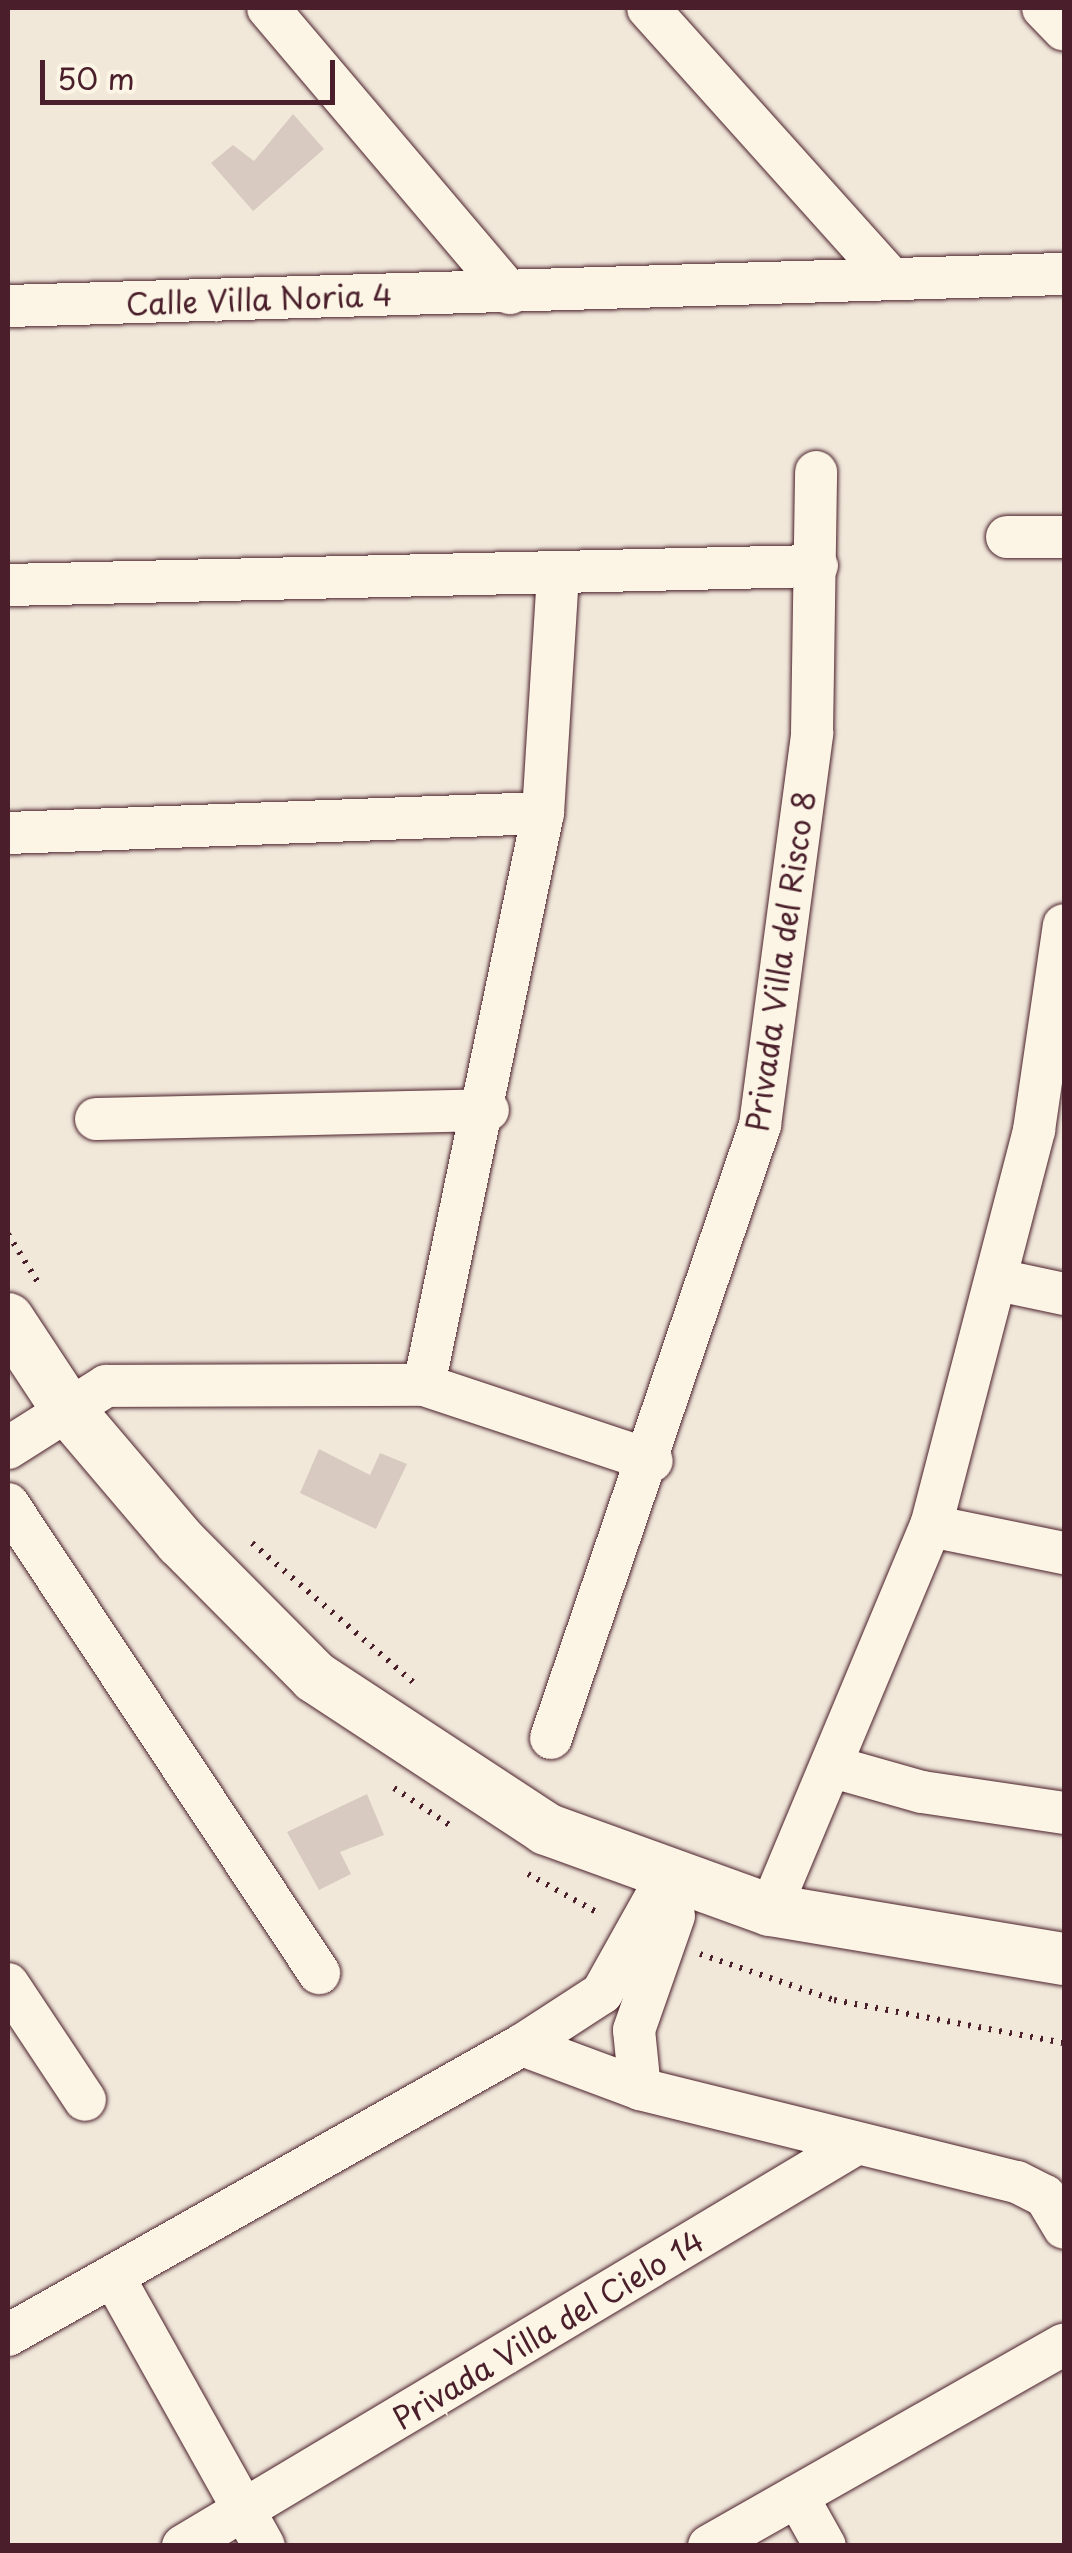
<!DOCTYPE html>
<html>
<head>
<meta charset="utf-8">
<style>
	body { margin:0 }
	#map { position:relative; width:1072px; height:2553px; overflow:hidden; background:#f1e8da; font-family:"Playpen Sans",sans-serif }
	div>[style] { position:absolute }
	.green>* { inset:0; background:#d8cac0 }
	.path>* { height:6px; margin-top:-3px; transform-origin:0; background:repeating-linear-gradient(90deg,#4a1f2b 0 2.5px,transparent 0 10.5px) }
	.roads { filter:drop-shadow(0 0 2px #4a1f2b) drop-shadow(0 0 2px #4a1f2b) }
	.minor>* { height:42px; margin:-21px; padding:0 21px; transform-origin:21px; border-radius:21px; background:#fcf5e5 }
	.tertiary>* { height:52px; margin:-26px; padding:0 26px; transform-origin:26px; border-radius:26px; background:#fcf5e5 }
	span { translate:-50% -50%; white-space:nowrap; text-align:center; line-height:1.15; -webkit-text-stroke:9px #fcf5e5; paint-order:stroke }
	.street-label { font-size:30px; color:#4a1f2b }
	.frame { position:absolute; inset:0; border:10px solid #4a1f2b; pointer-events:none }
	.scale { position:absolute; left:40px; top:60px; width:295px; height:45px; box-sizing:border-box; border:5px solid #4a1f2b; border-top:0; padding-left:12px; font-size:30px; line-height:35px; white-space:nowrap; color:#4a1f2b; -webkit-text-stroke:8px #fcf5e5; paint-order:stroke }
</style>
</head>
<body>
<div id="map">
	<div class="green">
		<div style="clip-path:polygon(293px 114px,324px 149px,253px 211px,211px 163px,233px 145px,254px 161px)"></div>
		<div style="clip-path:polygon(319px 1449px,370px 1475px,380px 1453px,407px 1464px,376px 1529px,300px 1493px)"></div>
		<div style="clip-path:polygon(367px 1794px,384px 1835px,340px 1852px,351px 1874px,319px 1890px,287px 1832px)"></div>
	</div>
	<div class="path">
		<div style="left:8px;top:1234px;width:59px;rotate:58.2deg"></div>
		<div style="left:252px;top:1543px;width:213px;rotate:40.8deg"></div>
		<div style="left:394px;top:1788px;width:72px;rotate:33.7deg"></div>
		<div style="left:528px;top:1874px;width:82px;rotate:29.1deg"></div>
		<div style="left:700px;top:1954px;width:142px;rotate:18.9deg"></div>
		<div style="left:834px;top:2000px;width:234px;rotate:10.6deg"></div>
	</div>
	<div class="roads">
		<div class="minor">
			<div style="left:268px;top:8px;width:374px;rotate:49.7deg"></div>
			<div style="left:648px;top:8px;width:361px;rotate:48.1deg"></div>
			<div style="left:1043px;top:8px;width:30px;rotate:46deg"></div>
			<div style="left:8px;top:306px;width:1056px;rotate:-1.74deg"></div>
			<div style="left:1007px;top:537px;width:57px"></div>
			<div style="left:8px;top:585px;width:809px;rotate:-1.35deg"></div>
			<div style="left:8px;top:833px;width:535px;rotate:-2.14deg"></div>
			<div style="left:96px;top:1119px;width:392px;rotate:-1.3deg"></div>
			<div style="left:998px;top:1280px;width:67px;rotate:12deg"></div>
			<div style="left:424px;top:1385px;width:584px;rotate:-78.25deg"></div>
			<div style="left:543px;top:813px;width:241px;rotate:-86.4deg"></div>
			<div style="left:8px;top:1448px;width:116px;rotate:-32.3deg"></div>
			<div style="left:106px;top:1386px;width:318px;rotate:-0.2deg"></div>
			<div style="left:424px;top:1385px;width:240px;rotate:18.4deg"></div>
			<div style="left:8px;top:1504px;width:563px;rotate:56.45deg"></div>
			<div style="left:931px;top:1526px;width:136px;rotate:11.5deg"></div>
			<div style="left:551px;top:1738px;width:648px;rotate:-71.17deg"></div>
			<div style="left:760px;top:1125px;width:395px;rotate:-82.4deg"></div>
			<div style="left:812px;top:733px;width:261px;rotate:-89.1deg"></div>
			<div style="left:837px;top:1768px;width:88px;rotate:15.8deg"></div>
			<div style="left:922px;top:1792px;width:144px;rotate:8.4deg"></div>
			<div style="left:770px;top:1910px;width:416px;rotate:-67.3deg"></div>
			<div style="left:931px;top:1526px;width:409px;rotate:-75.4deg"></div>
			<div style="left:1034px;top:1130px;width:207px;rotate:-81.7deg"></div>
			<div style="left:8px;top:1984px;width:139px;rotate:56.4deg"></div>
			<div style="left:522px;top:2045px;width:95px;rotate:-33deg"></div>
			<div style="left:602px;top:1993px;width:135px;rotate:-60.8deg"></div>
			<div style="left:640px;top:2089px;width:59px;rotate:-95.8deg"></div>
			<div style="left:634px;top:2030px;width:121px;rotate:-70.7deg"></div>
			<div style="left:113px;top:2276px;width:309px;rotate:60.8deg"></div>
			<div style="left:8px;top:2335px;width:590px;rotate:-29.43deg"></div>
			<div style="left:522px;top:2045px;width:126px;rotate:20.4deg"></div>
			<div style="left:640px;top:2089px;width:388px;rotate:13.9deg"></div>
			<div style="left:1017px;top:2182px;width:31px;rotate:27deg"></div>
			<div style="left:1045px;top:2196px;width:37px;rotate:59deg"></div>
			<div style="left:797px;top:2496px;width:57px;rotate:60.8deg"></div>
			<div style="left:183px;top:2546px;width:778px;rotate:-30.85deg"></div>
			<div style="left:709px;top:2546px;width:408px;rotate:-29.6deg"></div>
		</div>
		<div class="tertiary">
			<div style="left:8px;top:1319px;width:105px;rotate:56.6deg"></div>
			<div style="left:66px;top:1407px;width:177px;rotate:49.6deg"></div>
			<div style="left:181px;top:1542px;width:190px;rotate:45.2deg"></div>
			<div style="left:315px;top:1677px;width:277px;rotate:33.3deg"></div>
			<div style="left:546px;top:1829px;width:238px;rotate:19.9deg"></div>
			<div style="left:770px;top:1910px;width:298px;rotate:9.5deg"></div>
		</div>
	</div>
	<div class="street-label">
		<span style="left:259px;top:299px;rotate:-2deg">Calle Villa Noria 4</span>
		<span style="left:780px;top:961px;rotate:-82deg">Privada Villa del Risco 8</span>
		<span style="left:548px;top:2329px;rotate:-31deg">Privada Villa del Cielo 14</span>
	</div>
	<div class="frame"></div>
	<div class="scale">50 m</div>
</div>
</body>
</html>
